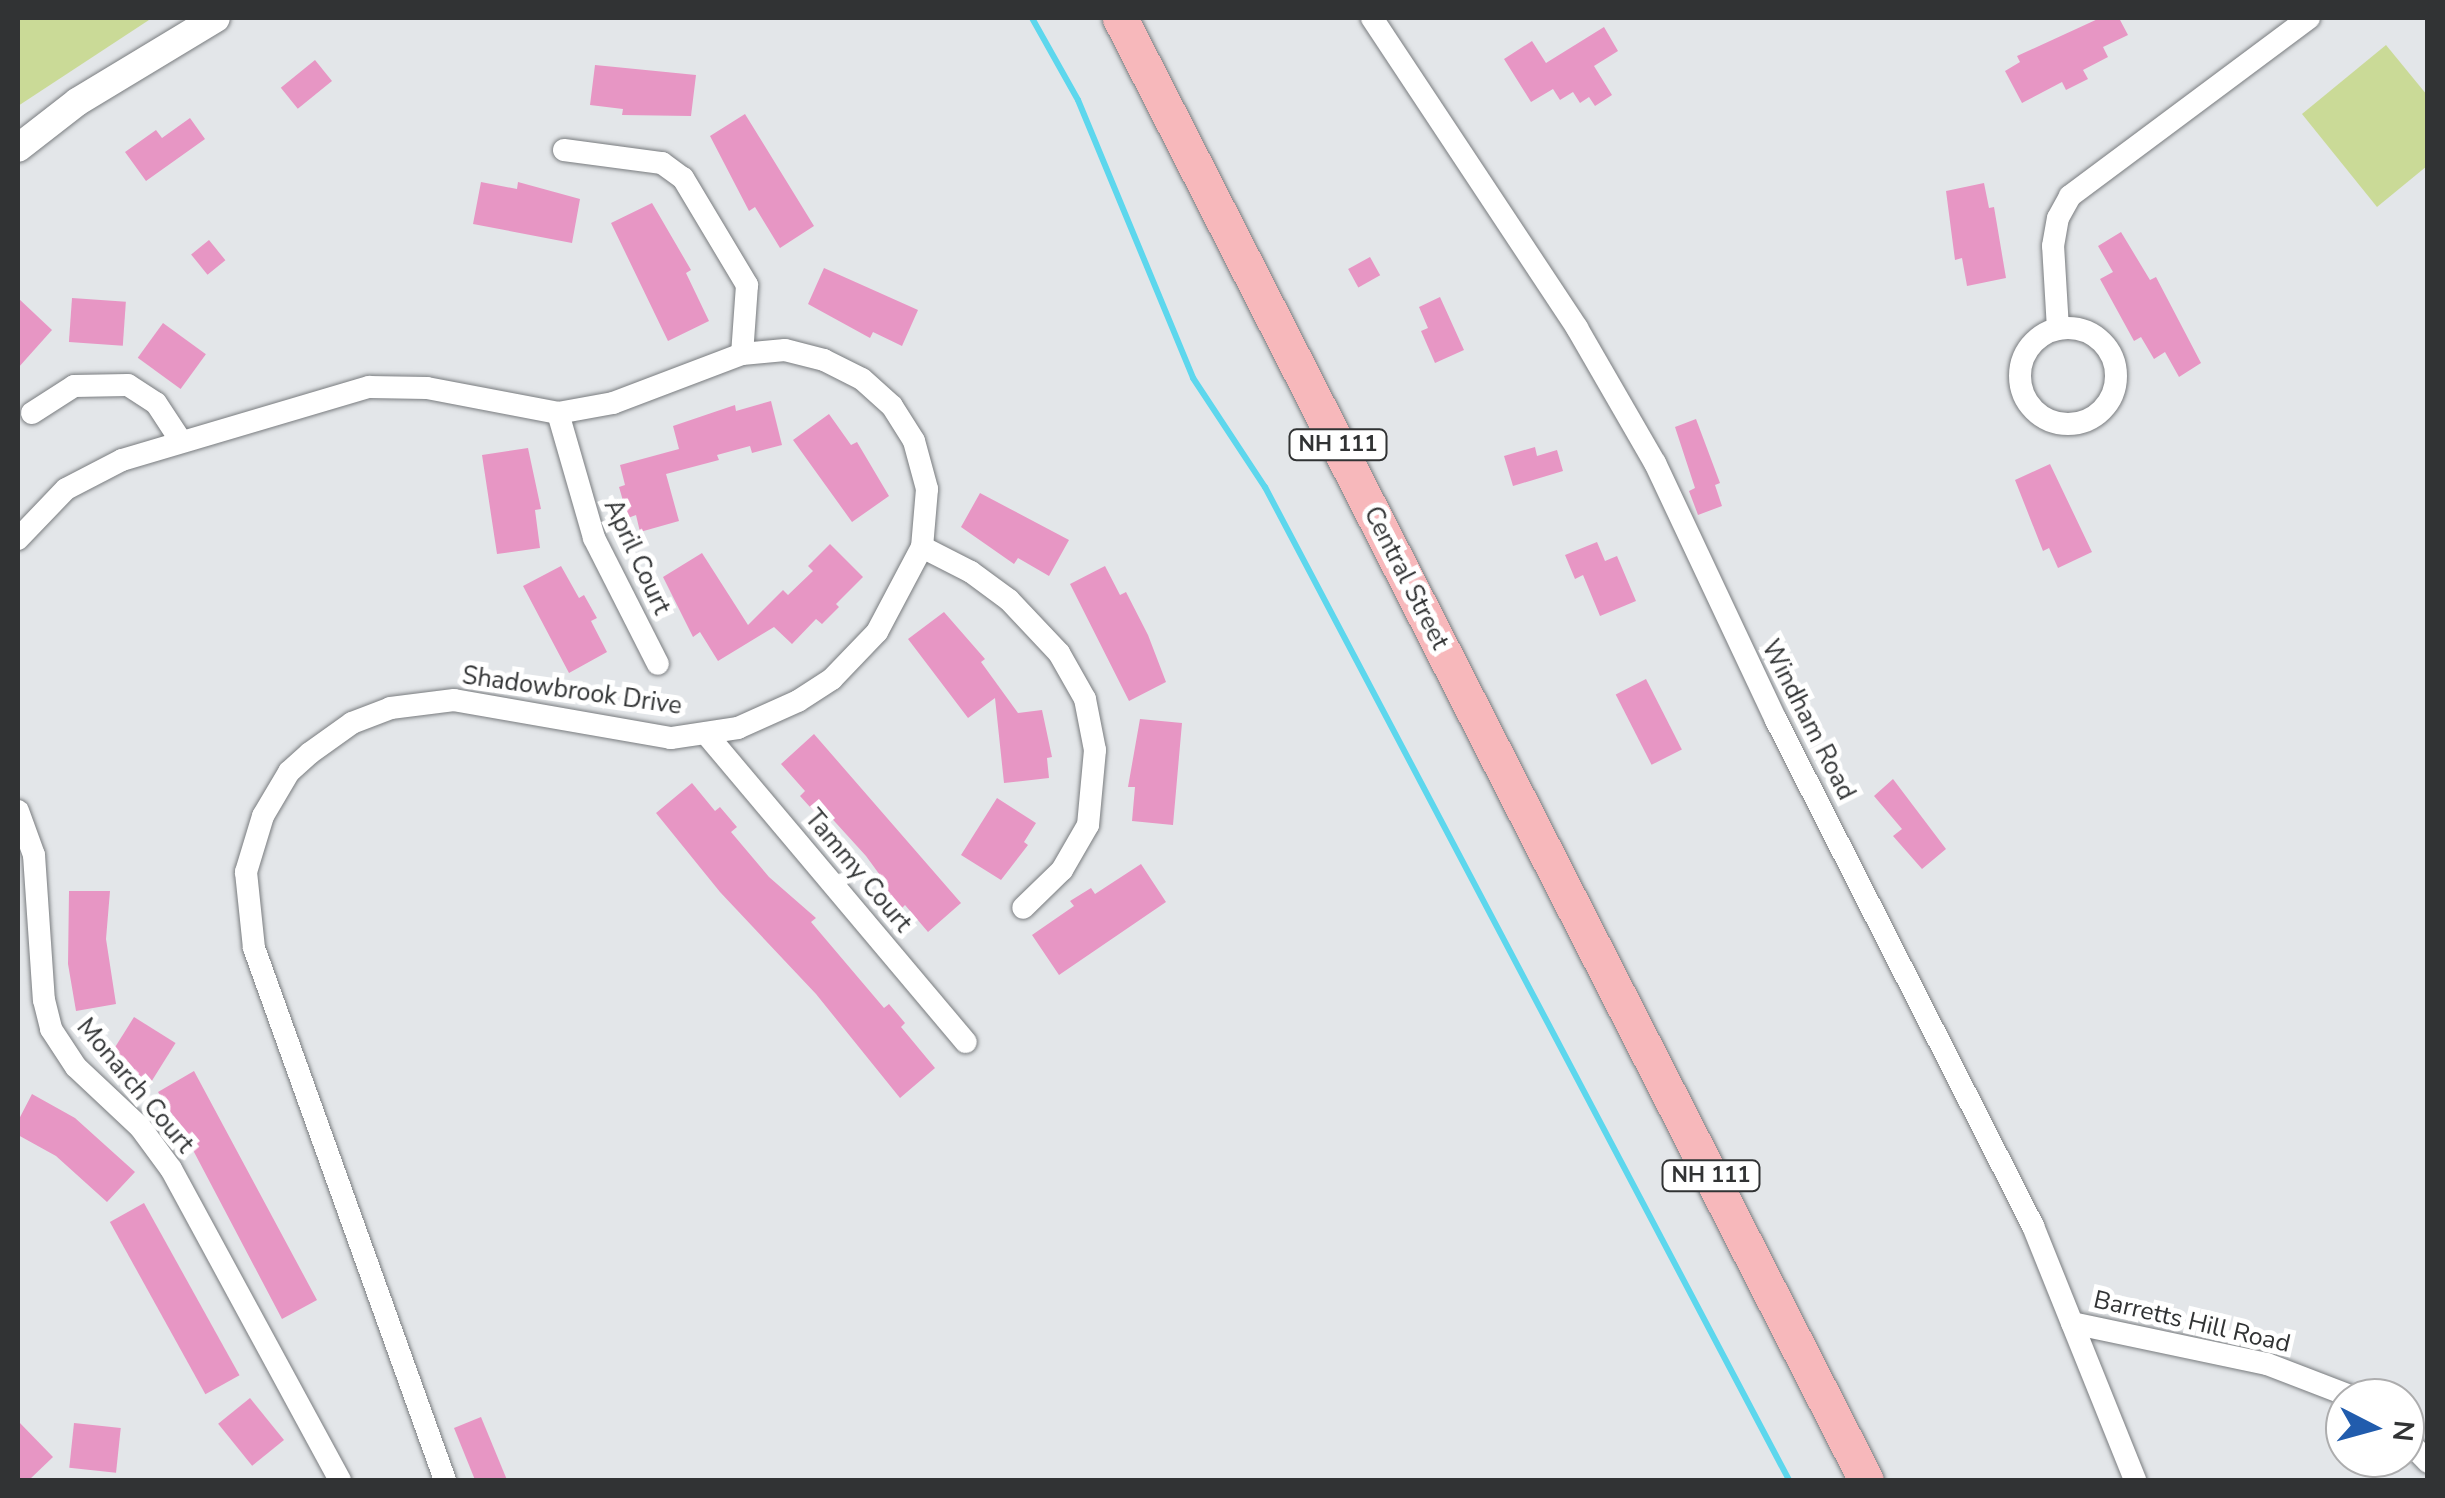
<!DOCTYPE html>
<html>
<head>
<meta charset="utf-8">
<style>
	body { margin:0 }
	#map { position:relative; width:2445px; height:1498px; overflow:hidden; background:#e3e6e9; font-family:"Nunito Sans",sans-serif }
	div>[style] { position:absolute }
	.green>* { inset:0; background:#cada97 }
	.stream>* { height:6px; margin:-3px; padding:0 3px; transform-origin:3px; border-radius:3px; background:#5dd7ed }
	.building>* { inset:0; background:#e796c4; transform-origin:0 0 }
	.roads { filter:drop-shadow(0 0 2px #797c7f) drop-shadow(0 0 2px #797c7f) }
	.minor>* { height:22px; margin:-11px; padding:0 11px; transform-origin:11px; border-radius:11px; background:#fff }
	.minor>.ring { margin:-11px; padding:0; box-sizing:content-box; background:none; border:22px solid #fff; border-radius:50% }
	.tertiary>* { height:28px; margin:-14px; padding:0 14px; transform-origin:14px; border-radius:14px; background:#fff }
	.primary>* { height:35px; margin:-17.5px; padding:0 17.5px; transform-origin:17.5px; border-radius:17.5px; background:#f7b8bb }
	span { translate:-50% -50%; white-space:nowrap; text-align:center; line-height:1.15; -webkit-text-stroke:10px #fff; paint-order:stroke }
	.shield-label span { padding:2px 8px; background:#fff; border:2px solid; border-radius:8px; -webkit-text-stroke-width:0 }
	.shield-label { font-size:22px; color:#313334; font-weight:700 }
	.street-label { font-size:25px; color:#313334 }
	.frame { position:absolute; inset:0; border:20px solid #313334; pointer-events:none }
	.north { position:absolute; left:2325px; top:1378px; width:100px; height:100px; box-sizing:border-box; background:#fff; border:2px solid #adadae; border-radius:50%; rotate:96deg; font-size:28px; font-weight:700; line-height:40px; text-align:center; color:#313334 }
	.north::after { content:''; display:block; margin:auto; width:35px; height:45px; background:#215cad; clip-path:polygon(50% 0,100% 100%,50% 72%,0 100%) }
</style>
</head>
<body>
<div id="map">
	<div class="green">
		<div style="clip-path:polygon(18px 18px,152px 18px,18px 106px)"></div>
		<div style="clip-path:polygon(2386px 45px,2427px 95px,2427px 166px,2377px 207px,2302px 114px)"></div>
	</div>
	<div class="stream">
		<div style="left:1032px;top:18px;width:94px;rotate:60.7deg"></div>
		<div style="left:1078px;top:100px;width:301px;rotate:67.5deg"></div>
		<div style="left:1193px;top:378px;width:131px;rotate:56.6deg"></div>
		<div style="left:1265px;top:487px;width:1123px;rotate:62.18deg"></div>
	</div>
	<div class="building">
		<div style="clip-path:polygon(2100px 18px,2119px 18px,2128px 35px,2103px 47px,2108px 57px,2083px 70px,2088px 79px,2066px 90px,2062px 82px,2022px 103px,2005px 71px,2020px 62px,2017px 56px)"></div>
		<div style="clip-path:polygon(1604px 27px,1618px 51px,1594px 66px,1612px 95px,1595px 106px,1589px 97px,1580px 103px,1573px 92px,1560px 100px,1553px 89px,1531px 102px,1504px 59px,1532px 41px,1546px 63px)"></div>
		<div style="left:315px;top:60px;width:27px;height:44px;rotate:51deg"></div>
		<div style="clip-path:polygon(595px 65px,696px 75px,691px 116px,622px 115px,623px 109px,590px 105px)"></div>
		<div style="clip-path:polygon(745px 114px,814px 226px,780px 248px,755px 207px,749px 211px,710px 136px)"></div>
		<div style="clip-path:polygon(190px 118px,205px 139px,146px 181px,125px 152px,156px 130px,162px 138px)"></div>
		<div style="clip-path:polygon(481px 182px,517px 189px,518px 182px,580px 199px,572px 243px,473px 224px)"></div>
		<div style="clip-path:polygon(1984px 183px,1989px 208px,1994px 207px,2006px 278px,1967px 286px,1962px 258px,1955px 260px,1946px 191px)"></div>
		<div style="clip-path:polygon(652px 203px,691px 270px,686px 273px,709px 321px,668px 341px,611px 223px)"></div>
		<div style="clip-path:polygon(2121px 232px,2150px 280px,2156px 277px,2201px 363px,2179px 377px,2165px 352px,2154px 359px,2141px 337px,2134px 341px,2100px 279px,2113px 272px,2098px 246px)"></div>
		<div style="left:209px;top:240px;width:26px;height:23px;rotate:51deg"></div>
		<div style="left:1370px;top:257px;width:21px;height:25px;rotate:61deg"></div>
		<div style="clip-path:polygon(824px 268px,918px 310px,902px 346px,873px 332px,870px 338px,808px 304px)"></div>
		<div style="clip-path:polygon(1440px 297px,1464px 350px,1435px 363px,1421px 331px,1428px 328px,1419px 307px)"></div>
		<div style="clip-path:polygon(18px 298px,52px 330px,18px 368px)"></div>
		<div style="left:72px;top:298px;width:54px;height:44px;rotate:4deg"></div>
		<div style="left:163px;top:323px;width:53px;height:43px;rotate:36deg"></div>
		<div style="clip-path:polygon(771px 401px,782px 445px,752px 453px,750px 446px,717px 455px,719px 460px,666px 474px,679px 521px,640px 532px,636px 515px,628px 518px,619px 487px,625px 485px,620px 465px,679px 449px,673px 426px,735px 405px,736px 411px)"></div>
		<div style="clip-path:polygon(829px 414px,851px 445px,857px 442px,889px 496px,852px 522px,793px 440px)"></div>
		<div style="clip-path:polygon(1696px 419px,1720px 483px,1715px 485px,1722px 506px,1698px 515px,1689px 491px,1695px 488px,1675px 427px)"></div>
		<div style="clip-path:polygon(1535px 447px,1537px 456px,1557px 450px,1563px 471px,1513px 486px,1504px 456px)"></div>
		<div style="clip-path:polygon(528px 448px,541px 509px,535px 510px,540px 548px,497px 554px,482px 455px)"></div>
		<div style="clip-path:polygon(2050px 464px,2092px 552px,2058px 568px,2049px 548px,2043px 551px,2015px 480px)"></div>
		<div style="clip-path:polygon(980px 493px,1069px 540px,1049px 576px,1018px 558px,1014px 564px,961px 527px)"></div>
		<div style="clip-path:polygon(1597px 542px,1605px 561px,1617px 556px,1636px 601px,1600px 616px,1583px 575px,1575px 579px,1565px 555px)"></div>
		<div style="clip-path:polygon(830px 544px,863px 577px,836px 604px,839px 607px,822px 624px,816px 619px,792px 644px,774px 627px,718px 661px,700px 632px,693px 637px,663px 577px,702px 553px,748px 625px,783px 590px,788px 595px,813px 571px,808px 566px)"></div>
		<div style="clip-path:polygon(561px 566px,579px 598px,584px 595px,597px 618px,591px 621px,607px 652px,569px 673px,523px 586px)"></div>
		<div style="clip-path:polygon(1105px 566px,1120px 595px,1126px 592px,1148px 635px,1166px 682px,1129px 701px,1070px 584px)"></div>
		<div style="clip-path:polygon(944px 612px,985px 659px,981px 662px,1018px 713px,1042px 710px,1052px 757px,1047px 758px,1049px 778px,1004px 783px,995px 698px,968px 718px,908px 639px)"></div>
		<div style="left:1646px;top:679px;width:79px;height:34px;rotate:63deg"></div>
		<div style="clip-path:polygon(1140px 719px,1182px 723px,1173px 825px,1132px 821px,1135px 787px,1128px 787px)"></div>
		<div style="clip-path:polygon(814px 734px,961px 903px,928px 932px,905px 905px,899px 911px,878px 887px,885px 882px,866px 856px,826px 812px,819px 817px,800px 796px,805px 791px,781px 764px)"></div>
		<div style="clip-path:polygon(1893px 779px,1946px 849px,1922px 869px,1893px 836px,1902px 829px,1874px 796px)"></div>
		<div style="clip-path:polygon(692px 783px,715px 811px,720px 807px,737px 827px,731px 832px,769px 877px,816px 918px,811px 922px,884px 1008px,889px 1004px,905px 1023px,901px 1027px,935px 1068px,900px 1098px,816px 994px,720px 892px,656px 813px)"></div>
		<div style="clip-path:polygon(997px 798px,1036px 823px,1024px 842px,1028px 845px,1001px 880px,961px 855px)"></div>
		<div style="clip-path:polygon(1141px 864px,1166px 902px,1059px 975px,1032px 935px,1074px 906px,1070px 901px,1091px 888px,1095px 894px)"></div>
		<div style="clip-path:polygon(69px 891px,110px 891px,106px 939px,116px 1004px,76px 1011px,68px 964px)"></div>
		<div style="left:134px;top:1017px;width:49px;height:47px;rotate:32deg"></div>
		<div style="clip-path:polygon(194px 1071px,317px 1300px,282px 1319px,184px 1133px,158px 1092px)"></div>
		<div style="clip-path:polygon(32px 1094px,75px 1118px,135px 1172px,107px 1202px,56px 1156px,18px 1135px,18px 1121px)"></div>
		<div style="left:144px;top:1203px;width:197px;height:39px;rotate:61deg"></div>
		<div style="left:250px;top:1398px;width:54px;height:41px;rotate:51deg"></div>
		<div style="clip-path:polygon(481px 1417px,507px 1480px,475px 1480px,454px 1428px)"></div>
		<div style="clip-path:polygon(18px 1421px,53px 1457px,29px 1480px,18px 1480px)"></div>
		<div style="left:74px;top:1423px;width:47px;height:45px;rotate:6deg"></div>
	</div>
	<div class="roads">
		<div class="minor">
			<div style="left:1372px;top:18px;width:372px;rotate:56.5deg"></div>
			<div style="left:1577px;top:328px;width:156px;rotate:60deg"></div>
			<div style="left:1655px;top:463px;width:284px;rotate:64.8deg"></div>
			<div style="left:1776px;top:720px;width:568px;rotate:63.07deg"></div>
			<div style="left:2033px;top:1226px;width:274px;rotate:68.1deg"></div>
			<div style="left:564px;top:150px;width:99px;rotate:7.6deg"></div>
			<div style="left:662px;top:163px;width:26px;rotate:36deg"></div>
			<div style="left:683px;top:178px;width:125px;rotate:59.1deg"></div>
			<div style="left:747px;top:285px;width:69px;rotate:94.1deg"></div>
			<div class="ring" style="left:2020px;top:328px;width:74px;height:74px"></div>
			<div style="left:2058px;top:329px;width:83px;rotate:-93.4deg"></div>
			<div style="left:2053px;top:246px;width:28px;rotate:-80deg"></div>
			<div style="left:2058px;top:218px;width:25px;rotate:-61deg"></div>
			<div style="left:2070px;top:196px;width:298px;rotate:-36.7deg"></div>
			<div style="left:32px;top:413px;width:50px;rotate:-32.7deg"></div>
			<div style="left:74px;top:386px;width:54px;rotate:-1.1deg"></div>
			<div style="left:128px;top:385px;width:33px;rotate:33deg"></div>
			<div style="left:156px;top:403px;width:45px;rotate:56.7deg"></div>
			<div style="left:558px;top:413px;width:130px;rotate:73.9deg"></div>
			<div style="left:594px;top:538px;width:141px;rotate:63.1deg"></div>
			<div style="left:18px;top:539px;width:69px;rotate:-46.2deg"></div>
			<div style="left:66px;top:489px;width:63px;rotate:-27.4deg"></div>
			<div style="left:122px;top:460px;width:258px;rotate:-16.5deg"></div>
			<div style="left:369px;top:387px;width:58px;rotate:1deg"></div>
			<div style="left:427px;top:388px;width:133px;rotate:10.8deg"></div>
			<div style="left:558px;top:413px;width:56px;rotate:-10.3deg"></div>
			<div style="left:613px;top:403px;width:138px;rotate:-20.8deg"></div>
			<div style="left:742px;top:354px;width:43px;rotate:-5.3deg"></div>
			<div style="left:785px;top:350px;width:40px;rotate:14.4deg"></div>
			<div style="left:824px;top:360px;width:42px;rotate:26.6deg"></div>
			<div style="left:862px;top:379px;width:40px;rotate:42deg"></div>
			<div style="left:892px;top:406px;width:41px;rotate:57.8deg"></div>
			<div style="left:914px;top:441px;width:50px;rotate:74.8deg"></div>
			<div style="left:927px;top:489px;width:58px;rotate:94.9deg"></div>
			<div style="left:922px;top:547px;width:96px;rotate:117.9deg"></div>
			<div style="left:877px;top:632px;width:65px;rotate:133.8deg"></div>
			<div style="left:832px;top:679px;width:40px;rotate:147.1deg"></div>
			<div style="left:798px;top:701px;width:66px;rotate:155.8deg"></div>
			<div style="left:738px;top:728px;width:68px;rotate:171.5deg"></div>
			<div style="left:671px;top:738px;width:220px;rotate:-170.1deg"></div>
			<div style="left:454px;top:700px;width:64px;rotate:172.8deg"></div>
			<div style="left:391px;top:708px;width:42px;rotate:159deg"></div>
			<div style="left:352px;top:723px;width:52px;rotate:144.5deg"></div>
			<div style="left:310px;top:753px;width:28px;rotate:138deg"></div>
			<div style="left:289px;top:772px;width:51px;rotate:120.6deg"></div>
			<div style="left:263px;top:816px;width:59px;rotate:106.9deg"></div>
			<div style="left:246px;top:872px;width:76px;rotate:84deg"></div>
			<div style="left:254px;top:948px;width:565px;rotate:70.25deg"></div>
			<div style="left:922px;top:547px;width:55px;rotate:27deg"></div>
			<div style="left:971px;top:572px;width:47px;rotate:36.4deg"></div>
			<div style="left:1009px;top:600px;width:73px;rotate:46.7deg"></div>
			<div style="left:1059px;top:653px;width:53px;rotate:60.5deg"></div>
			<div style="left:1085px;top:699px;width:52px;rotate:78.9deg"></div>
			<div style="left:1095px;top:750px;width:75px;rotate:95.3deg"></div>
			<div style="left:1088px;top:825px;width:52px;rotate:120deg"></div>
			<div style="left:1062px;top:870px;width:54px;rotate:135.7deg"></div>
			<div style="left:708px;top:736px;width:400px;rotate:49.9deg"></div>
			<div style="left:18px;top:811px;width:47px;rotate:70deg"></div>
			<div style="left:34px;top:855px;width:145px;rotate:86.1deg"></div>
			<div style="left:44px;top:1000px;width:30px;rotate:76deg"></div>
			<div style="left:51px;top:1029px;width:45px;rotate:56.7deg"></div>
			<div style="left:76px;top:1067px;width:88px;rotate:43.2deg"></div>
			<div style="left:140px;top:1127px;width:52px;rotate:53.6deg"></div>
			<div style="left:171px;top:1169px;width:354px;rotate:61.5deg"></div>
			<div style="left:2072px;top:1323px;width:199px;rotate:11.9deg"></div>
			<div style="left:2267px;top:1364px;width:94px;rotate:21.1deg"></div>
			<div style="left:2405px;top:1438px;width:33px;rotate:46deg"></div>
		</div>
		<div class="tertiary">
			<div style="left:18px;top:148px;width:75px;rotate:-37.9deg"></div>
			<div style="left:77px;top:102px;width:162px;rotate:-31.1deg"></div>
		</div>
		<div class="primary">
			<div style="left:1120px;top:18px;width:1641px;rotate:62.97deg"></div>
		</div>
	</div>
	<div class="shield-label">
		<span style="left:1338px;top:445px">NH 111</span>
		<span style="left:1711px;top:1176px">NH 111</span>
	</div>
	<div class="street-label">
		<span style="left:637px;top:557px;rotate:65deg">April Court</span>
		<span style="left:1406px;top:578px;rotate:63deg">Central Street</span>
		<span style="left:572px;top:691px;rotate:8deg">Shadowbrook Drive</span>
		<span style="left:1808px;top:720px;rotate:63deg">Windham Road</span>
		<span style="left:858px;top:871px;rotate:50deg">Tammy Court</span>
		<span style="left:135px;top:1086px;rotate:50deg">Monarch Court</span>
		<span style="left:2192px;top:1322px;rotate:13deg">Barretts Hill Road</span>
	</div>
	<div class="frame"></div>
	<div class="north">N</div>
</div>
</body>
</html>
